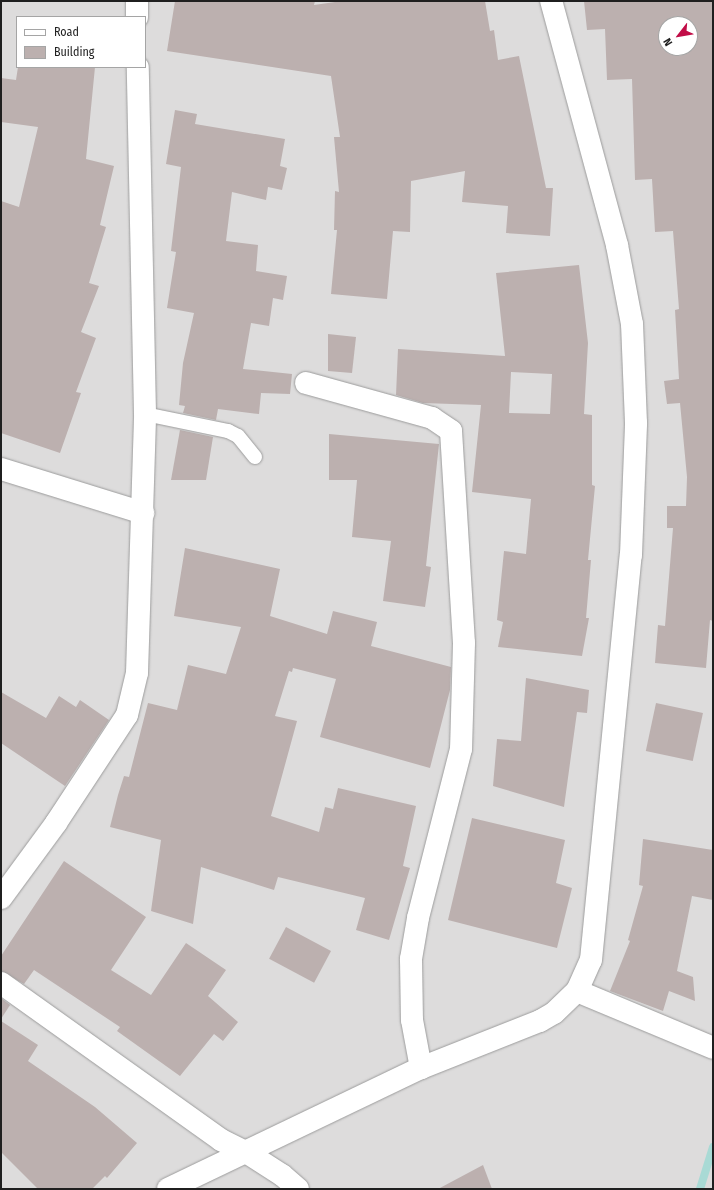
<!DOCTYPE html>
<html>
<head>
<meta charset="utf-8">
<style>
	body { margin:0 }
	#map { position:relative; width:714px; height:1190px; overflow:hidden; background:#efe9e6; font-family:"Fira Sans Condensed",sans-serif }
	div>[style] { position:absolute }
	.residential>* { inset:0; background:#dddcdc }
	.stream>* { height:8px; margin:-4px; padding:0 4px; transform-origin:4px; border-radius:4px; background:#a9dad5 }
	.building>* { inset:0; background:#bcb0af; transform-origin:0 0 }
	.roads { filter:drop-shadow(0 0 1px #9c9c9c) drop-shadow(0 0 1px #9c9c9c) }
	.service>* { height:14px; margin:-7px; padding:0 7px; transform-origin:7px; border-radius:7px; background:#fff }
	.minor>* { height:22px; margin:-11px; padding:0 11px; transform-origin:11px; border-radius:11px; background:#fff }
	.tertiary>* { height:22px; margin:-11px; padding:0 11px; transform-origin:11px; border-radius:11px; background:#fff }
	span { translate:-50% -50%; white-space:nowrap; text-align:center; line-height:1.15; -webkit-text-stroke:3px #fff; paint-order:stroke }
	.frame { position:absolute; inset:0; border:2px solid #1f1f1f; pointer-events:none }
	.legend { position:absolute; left:16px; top:16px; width:130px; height:52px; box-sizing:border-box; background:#fff; border:1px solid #a5a5a5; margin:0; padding:5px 7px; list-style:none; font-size:12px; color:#1f1f1f }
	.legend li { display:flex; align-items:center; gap:8px; height:20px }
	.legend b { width:20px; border:1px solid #a5a5a5 }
	.north { position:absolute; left:658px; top:16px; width:40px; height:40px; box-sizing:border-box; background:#fff; border:1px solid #a5a5a5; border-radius:50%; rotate:239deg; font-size:11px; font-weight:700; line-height:16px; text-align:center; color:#1f1f1f }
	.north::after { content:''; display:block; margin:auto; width:14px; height:18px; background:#c10d47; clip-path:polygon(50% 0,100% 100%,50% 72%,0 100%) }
</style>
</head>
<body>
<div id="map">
	<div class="residential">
		<div style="clip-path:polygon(evenodd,1px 1px,713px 1px,713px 1189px,1px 1189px,1px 1px,17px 17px,145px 17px,145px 67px,17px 67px,17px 17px,1px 1px,666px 24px,690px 24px,690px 48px,666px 48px,666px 24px)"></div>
	</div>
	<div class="stream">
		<div style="left:700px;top:1189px;width:44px;rotate:-72.8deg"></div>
	</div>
	<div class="building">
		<div style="clip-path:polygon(175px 1px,315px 1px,314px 5px,342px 1px,485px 1px,490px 31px,494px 30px,498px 60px,519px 56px,546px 188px,553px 188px,550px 236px,506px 233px,508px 206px,462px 202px,465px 171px,411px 181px,410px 232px,393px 231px,387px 299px,331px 294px,337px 230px,334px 230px,335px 191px,339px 192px,334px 137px,340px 137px,331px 76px,167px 51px)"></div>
		<div style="clip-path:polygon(evenodd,584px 1px,713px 1px,713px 621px,710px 620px,706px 668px,655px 663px,658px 625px,665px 626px,673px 528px,667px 528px,667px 506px,686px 506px,687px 477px,680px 403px,667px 404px,664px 381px,679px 379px,675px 310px,679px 309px,673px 231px,655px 232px,652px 179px,635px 180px,632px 79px,607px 80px,605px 29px,587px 30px,584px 1px,666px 24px,690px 24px,690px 48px,666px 48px,666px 24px)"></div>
		<div style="clip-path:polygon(18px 67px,95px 67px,86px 159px,114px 166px,100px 225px,106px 227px,89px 283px,99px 286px,81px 332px,96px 338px,76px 392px,81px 393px,60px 453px,1px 433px,1px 201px,19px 207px,38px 127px,1px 122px,1px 78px,16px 80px)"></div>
		<div style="clip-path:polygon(175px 110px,197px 114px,195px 124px,285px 139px,280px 166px,287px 168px,282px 190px,268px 187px,266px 200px,232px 192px,226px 241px,258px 245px,256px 271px,287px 276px,283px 300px,273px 298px,269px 326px,251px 323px,243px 369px,292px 374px,290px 394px,261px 393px,259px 414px,218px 409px,216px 420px,183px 413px,185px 406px,179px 405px,183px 363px,194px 313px,167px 308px,176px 252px,171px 251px,181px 167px,166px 164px)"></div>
		<div style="clip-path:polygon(evenodd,579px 265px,588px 343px,584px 414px,592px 415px,592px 485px,595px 486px,588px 560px,591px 560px,586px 618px,589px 618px,582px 656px,498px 647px,503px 622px,497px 620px,504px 551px,526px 554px,531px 499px,472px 492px,481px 405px,423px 403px,396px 395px,398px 349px,505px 356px,496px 273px,579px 265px,511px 372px,552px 374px,550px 414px,509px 413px,511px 372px)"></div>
		<div style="clip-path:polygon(328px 334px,356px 337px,352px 373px,328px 371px)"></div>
		<div style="clip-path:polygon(180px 430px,213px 437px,206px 480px,171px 480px)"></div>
		<div style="clip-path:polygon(329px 434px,439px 444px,426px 566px,431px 567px,425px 607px,383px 601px,391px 541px,352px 537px,357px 480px,329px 480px)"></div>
		<div style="clip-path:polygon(185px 548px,280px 569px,270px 616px,327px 634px,333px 611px,377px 622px,371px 646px,451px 667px,450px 690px,430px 768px,320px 737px,336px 679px,293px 668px,292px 672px,289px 671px,275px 716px,297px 721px,271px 816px,319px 832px,325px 807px,333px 809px,338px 788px,416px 806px,403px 866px,410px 868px,389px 940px,356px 930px,365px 898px,278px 877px,274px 890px,201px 867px,193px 924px,151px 911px,161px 840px,110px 827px,118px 795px,124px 776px,129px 777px,148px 703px,177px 710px,188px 665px,226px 674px,241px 627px,174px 616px)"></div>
		<div style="clip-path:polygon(526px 678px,589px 690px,587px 713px,577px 712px,564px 807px,493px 786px,497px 739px,521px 741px)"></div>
		<div style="clip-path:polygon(1px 692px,46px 718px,59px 696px,76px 707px,80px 700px,109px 720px,65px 786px,1px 743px)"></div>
		<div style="left:656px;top:703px;width:48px;height:49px;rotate:12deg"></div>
		<div style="clip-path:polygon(472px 818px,565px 840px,556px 883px,572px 888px,557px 948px,448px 920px)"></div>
		<div style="clip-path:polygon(643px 839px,713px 850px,713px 900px,692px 896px,677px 971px,693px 977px,695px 1001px,669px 991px,663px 1011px,610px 991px,630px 941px,628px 940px,643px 886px,639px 885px)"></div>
		<div style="clip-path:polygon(64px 861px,146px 917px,111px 970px,151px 995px,186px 943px,226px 970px,208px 996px,238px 1022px,223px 1041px,214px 1034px,180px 1076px,117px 1031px,120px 1027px,34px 970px,24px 984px,1px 971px,1px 956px)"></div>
		<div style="left:286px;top:927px;width:51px;height:36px;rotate:28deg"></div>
		<div style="clip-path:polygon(1px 998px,10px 1005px,1px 1019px)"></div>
		<div style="clip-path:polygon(1px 1021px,38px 1045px,28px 1061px,95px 1107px,137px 1143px,107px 1178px,105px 1176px,92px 1189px,38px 1189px,1px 1152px)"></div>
		<div style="clip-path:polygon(483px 1165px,492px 1189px,438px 1189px)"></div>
	</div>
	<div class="roads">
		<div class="service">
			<div style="left:145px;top:414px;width:85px;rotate:11.6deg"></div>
			<div style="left:228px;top:431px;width:11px;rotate:27deg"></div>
			<div style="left:238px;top:436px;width:27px;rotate:51deg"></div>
		</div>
		<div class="minor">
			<div style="left:137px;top:1px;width:16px;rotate:90deg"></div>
			<div style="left:306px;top:383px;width:131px;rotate:15.5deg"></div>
			<div style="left:432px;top:418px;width:23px;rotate:34deg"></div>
			<div style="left:451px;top:431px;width:212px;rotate:86.5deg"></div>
			<div style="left:464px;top:643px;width:106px;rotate:91.6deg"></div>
			<div style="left:461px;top:749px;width:174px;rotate:104.3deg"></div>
			<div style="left:418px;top:918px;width:42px;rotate:99.7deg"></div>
			<div style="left:411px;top:959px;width:61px;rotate:89.1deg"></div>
			<div style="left:412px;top:1020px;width:49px;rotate:79.4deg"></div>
			<div style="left:1px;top:469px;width:149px;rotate:17.2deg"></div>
			<div style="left:1px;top:898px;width:93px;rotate:-53.7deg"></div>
			<div style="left:56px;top:823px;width:129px;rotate:-56.7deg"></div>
			<div style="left:127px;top:715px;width:43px;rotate:-76.6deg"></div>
			<div style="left:137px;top:673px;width:259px;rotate:-88.2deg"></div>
			<div style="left:145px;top:414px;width:347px;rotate:-91.2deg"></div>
			<div style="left:577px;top:991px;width:147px;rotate:22.7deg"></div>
			<div style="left:168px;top:1189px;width:280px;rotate:-25.6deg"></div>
			<div style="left:421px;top:1068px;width:128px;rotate:-21.6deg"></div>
			<div style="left:540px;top:1021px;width:16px;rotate:-30deg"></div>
			<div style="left:554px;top:1013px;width:32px;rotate:-44deg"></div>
			<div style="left:577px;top:991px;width:34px;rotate:-66deg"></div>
			<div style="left:591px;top:960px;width:407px;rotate:-84.4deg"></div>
			<div style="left:631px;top:555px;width:132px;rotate:-87.8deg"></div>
			<div style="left:636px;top:423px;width:99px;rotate:-92.3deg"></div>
			<div style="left:632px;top:324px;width:80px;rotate:-100.8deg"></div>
			<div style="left:617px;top:245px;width:253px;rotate:-105.1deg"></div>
		</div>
		<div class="tertiary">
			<div style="left:1px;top:983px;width:270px;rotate:35.5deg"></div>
			<div style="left:221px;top:1140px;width:28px;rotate:26deg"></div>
			<div style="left:246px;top:1152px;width:43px;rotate:32.6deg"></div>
			<div style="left:282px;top:1175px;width:21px;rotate:41deg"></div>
		</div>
	</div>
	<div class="frame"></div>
	<ul class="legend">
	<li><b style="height:5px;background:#fff"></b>Road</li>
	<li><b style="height:11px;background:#bcb0af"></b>Building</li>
	</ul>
	<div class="north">N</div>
</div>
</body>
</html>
